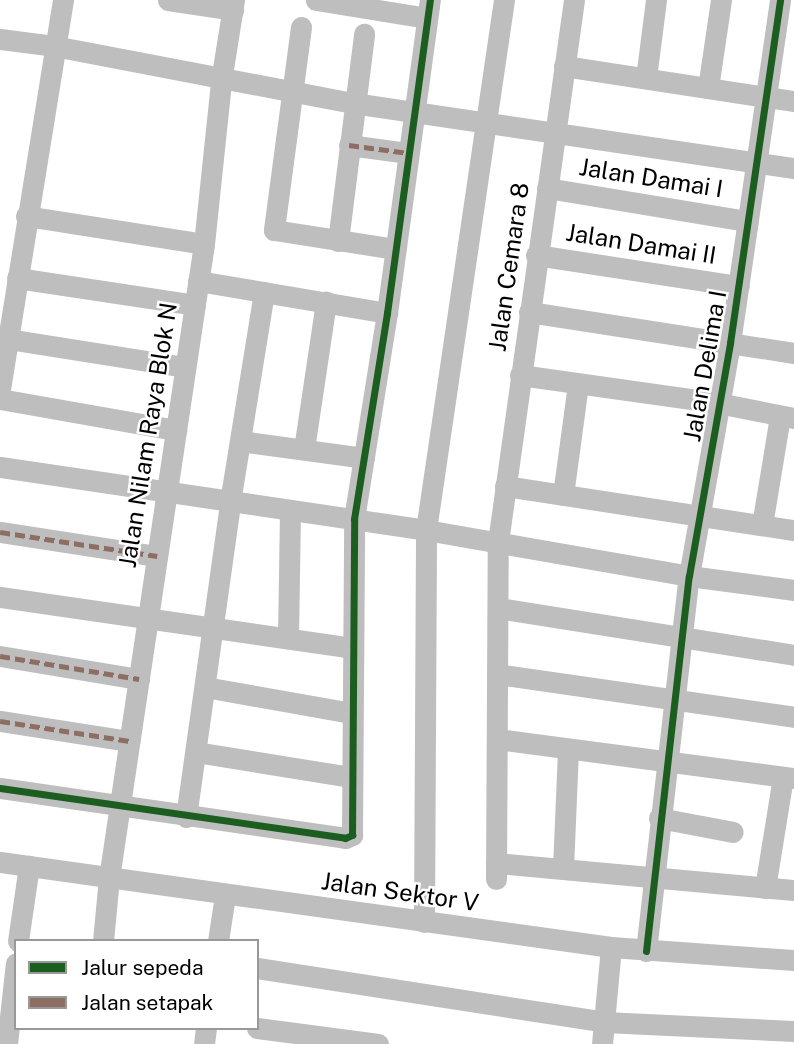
<!DOCTYPE html>
<html>
<head>
<meta charset="utf-8">
<style>
	body { margin:0 }
	#map { position:relative; width:794px; height:1044px; overflow:hidden; background:#fff; font-family:"Public Sans",sans-serif }
	div>[style] { position:absolute }
	.minor>* { height:21px; margin:-10.5px; padding:0 10.5px; transform-origin:10.5px; border-radius:10.5px; background:#bebebe }
	.quiet>* { height:5px; margin-top:-2.5px; transform-origin:0; background:repeating-linear-gradient(90deg,#8d6e63 0 10px,transparent 0 15px) }
	.cycleway>* { height:7px; margin:-3.5px; padding:0 3.5px; transform-origin:3.5px; border-radius:3.5px; background:#1b5e20 }
	span { translate:-50% -50%; white-space:nowrap; text-align:center; line-height:1.15; -webkit-text-stroke:5px #fff; paint-order:stroke }
	.street-label { font-size:24px; color:#000 }
	.legend { position:absolute; left:14px; top:939px; width:245px; height:91px; box-sizing:border-box; background:#fff; border:2px solid #999; margin:0; padding:9px 12px; list-style:none; font-size:21px; color:#000 }
	.legend li { display:flex; align-items:center; gap:14px; height:35px }
	.legend b { width:35px; border:2px solid #999 }
</style>
</head>
<body>
<div id="map">
	<div class="minor">
		<div style="left:168px;top:0;width:66px;rotate:8.7deg"></div>
		<div style="left:316px;top:0;width:112px;rotate:9.2deg"></div>
		<div style="left:301px;top:27px;width:205px;rotate:97.6deg"></div>
		<div style="left:274px;top:230px;width:122px;rotate:8.9deg"></div>
		<div style="left:0;top:39px;width:54px;rotate:7.4deg"></div>
		<div style="left:54px;top:46px;width:304px;rotate:10.8deg"></div>
		<div style="left:353px;top:103px;width:446px;rotate:8.4deg"></div>
		<div style="left:564px;top:66px;width:233px;rotate:8.7deg"></div>
		<div style="left:646px;top:78px;width:79px;rotate:-82.7deg"></div>
		<div style="left:708px;top:88px;width:89px;rotate:-81.6deg"></div>
		<div style="left:349px;top:145px;width:60px;rotate:7.7deg"></div>
		<div style="left:547px;top:188px;width:203px;rotate:9.4deg"></div>
		<div style="left:26px;top:216px;width:180px;rotate:8.9deg"></div>
		<div style="left:338px;top:241px;width:209px;rotate:-82.8deg"></div>
		<div style="left:536px;top:255px;width:205px;rotate:8.7deg"></div>
		<div style="left:17px;top:278px;width:180px;rotate:8.6deg"></div>
		<div style="left:198px;top:281px;width:192px;rotate:9.6deg"></div>
		<div style="left:529px;top:312px;width:268px;rotate:8.8deg"></div>
		<div style="left:8px;top:339px;width:179px;rotate:9deg"></div>
		<div style="left:520px;top:375px;width:200px;rotate:8deg"></div>
		<div style="left:718px;top:403px;width:77px;rotate:11.2deg"></div>
		<div style="left:0;top:389px;width:394px;rotate:-80.8deg"></div>
		<div style="left:0;top:399px;width:179px;rotate:10deg"></div>
		<div style="left:240px;top:441px;width:125px;rotate:7.8deg"></div>
		<div style="left:304px;top:449px;width:149px;rotate:-81.5deg"></div>
		<div style="left:0;top:467px;width:431px;rotate:8.4deg"></div>
		<div style="left:426px;top:530px;width:267px;rotate:9.9deg"></div>
		<div style="left:689px;top:576px;width:106px;rotate:7.6deg"></div>
		<div style="left:505px;top:486px;width:292px;rotate:8.7deg"></div>
		<div style="left:563px;top:495px;width:112px;rotate:-82.3deg"></div>
		<div style="left:762px;top:525px;width:110px;rotate:-80.6deg"></div>
		<div style="left:0;top:532px;width:159px;rotate:8.7deg"></div>
		<div style="left:0;top:597px;width:356px;rotate:8.2deg"></div>
		<div style="left:498px;top:608px;width:300px;rotate:9deg"></div>
		<div style="left:288px;top:638px;width:128px;rotate:-89.1deg"></div>
		<div style="left:0;top:656px;width:141px;rotate:9.4deg"></div>
		<div style="left:497px;top:674px;width:300px;rotate:8.2deg"></div>
		<div style="left:205px;top:687px;width:148px;rotate:10.1deg"></div>
		<div style="left:0;top:721px;width:131px;rotate:8.8deg"></div>
		<div style="left:497px;top:739px;width:300px;rotate:7.5deg"></div>
		<div style="left:196px;top:752px;width:156px;rotate:9.2deg"></div>
		<div style="left:0;top:788px;width:349px;rotate:8.2deg"></div>
		<div style="left:345px;top:838px;width:8px;rotate:-23deg"></div>
		<div style="left:352px;top:835px;width:316px;rotate:-89.6deg"></div>
		<div style="left:354px;top:519px;width:209px;rotate:-80.9deg"></div>
		<div style="left:387px;top:313px;width:316px;rotate:-82.2deg"></div>
		<div style="left:186px;top:817px;width:318px;rotate:-82deg"></div>
		<div style="left:230px;top:502px;width:213px;rotate:-80.8deg"></div>
		<div style="left:659px;top:818px;width:75px;rotate:10.7deg"></div>
		<div style="left:0;top:862px;width:617px;rotate:7.92deg"></div>
		<div style="left:611px;top:947px;width:183px;rotate:4.1deg"></div>
		<div style="left:496px;top:863px;width:299px;rotate:5.2deg"></div>
		<div style="left:563px;top:869px;width:120px;rotate:-87.6deg"></div>
		<div style="left:496px;top:879px;width:337px;rotate:-89.7deg"></div>
		<div style="left:498px;top:542px;width:547px;rotate:-82.02deg"></div>
		<div style="left:765px;top:888px;width:112px;rotate:-80.8deg"></div>
		<div style="left:424px;top:922px;width:392px;rotate:-89.7deg"></div>
		<div style="left:426px;top:530px;width:536px;rotate:-81.63deg"></div>
		<div style="left:18px;top:941px;width:76px;rotate:-81.7deg"></div>
		<div style="left:103px;top:941px;width:63px;rotate:-84.6deg"></div>
		<div style="left:109px;top:878px;width:641px;rotate:-81.48deg"></div>
		<div style="left:204px;top:244px;width:164px;rotate:-84deg"></div>
		<div style="left:221px;top:81px;width:82px;rotate:-80.9deg"></div>
		<div style="left:218px;top:941px;width:47px;rotate:-81.3deg"></div>
		<div style="left:646px;top:951px;width:377px;rotate:-83.5deg"></div>
		<div style="left:689px;top:576px;width:237px;rotate:-80deg"></div>
		<div style="left:730px;top:343px;width:347px;rotate:-81.7deg"></div>
		<div style="left:257px;top:968px;width:351px;rotate:8.8deg"></div>
		<div style="left:604px;top:1022px;width:190px;rotate:2.7deg"></div>
		<div style="left:257px;top:1028px;width:122px;rotate:7.5deg"></div>
		<div style="left:7px;top:1044px;width:81px;rotate:-83.7deg"></div>
		<div style="left:204px;top:1044px;width:16px;rotate:-83deg"></div>
		<div style="left:602px;top:1044px;width:97px;rotate:-84.7deg"></div>
	</div>
	<div class="quiet">
		<div style="left:349px;top:145px;width:60px;rotate:7.7deg"></div>
		<div style="left:0;top:532px;width:159px;rotate:8.7deg"></div>
		<div style="left:0;top:656px;width:141px;rotate:9.4deg"></div>
		<div style="left:0;top:721px;width:131px;rotate:8.8deg"></div>
	</div>
	<div class="cycleway">
		<div style="left:0;top:788px;width:349px;rotate:8.2deg"></div>
		<div style="left:345px;top:838px;width:8px;rotate:-23deg"></div>
		<div style="left:352px;top:835px;width:316px;rotate:-89.6deg"></div>
		<div style="left:354px;top:519px;width:209px;rotate:-80.9deg"></div>
		<div style="left:387px;top:313px;width:316px;rotate:-82.2deg"></div>
		<div style="left:646px;top:951px;width:377px;rotate:-83.5deg"></div>
		<div style="left:689px;top:576px;width:237px;rotate:-80deg"></div>
		<div style="left:730px;top:343px;width:347px;rotate:-81.7deg"></div>
	</div>
	<div class="street-label">
		<span style="left:651px;top:178px;rotate:9deg">Jalan Damai I</span>
		<span style="left:641px;top:244px;rotate:9deg">Jalan Damai II</span>
		<span style="left:509px;top:267px;rotate:-82deg">Jalan Cemara 8</span>
		<span style="left:705px;top:366px;rotate:-80deg">Jalan Delima I</span>
		<span style="left:148px;top:435px;rotate:-81deg">Jalan Nilam Raya Blok N</span>
		<span style="left:400px;top:892px;rotate:8deg">Jalan Sektor V</span>
	</div>
	<ul class="legend">
	<li><b style="height:9px;background:#1b5e20"></b>Jalur sepeda</li>
	<li><b style="height:9px;background:#8d6e63"></b>Jalan setapak</li>
	</ul>
</div>
</body>
</html>
